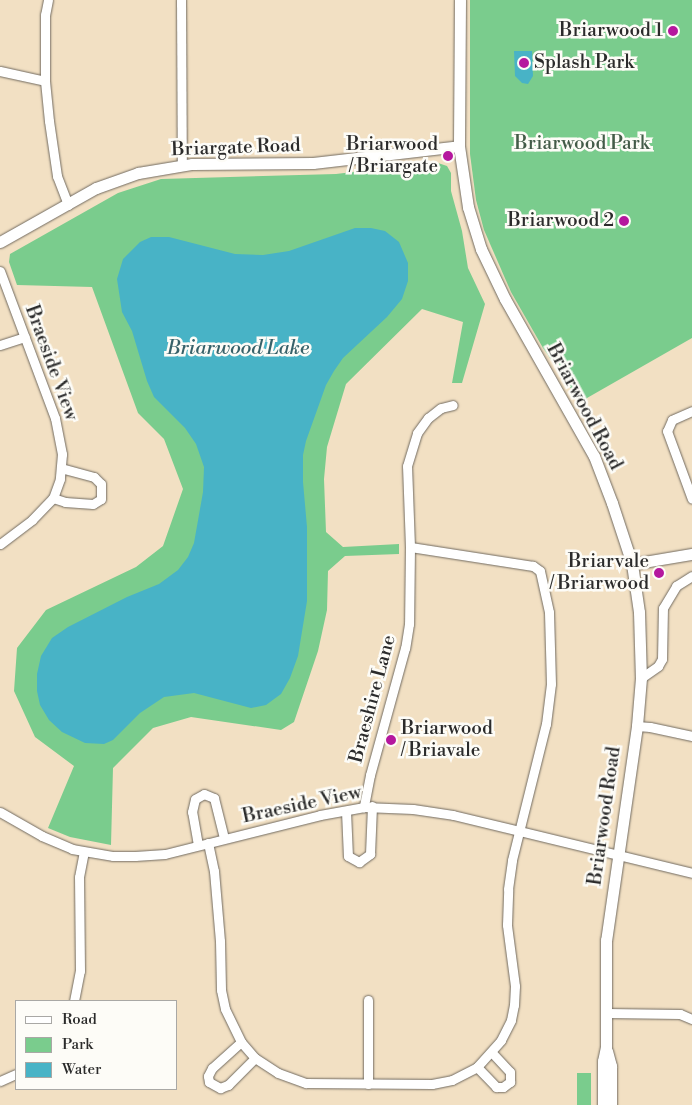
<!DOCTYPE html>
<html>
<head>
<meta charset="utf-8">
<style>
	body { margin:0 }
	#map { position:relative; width:692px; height:1105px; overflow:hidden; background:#f2e0c3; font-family:"Libre Bodoni",serif }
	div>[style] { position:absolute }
	.green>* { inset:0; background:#7acc8d; transform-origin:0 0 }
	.water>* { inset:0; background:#48b3c6 }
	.roads { filter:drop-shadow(0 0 1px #716a60) drop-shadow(0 0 1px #716a60) }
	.minor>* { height:9px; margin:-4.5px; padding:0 4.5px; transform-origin:4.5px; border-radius:4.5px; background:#fff }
	.tertiary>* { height:11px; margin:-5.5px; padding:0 5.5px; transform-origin:5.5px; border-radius:5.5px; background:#fff }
	.dots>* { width:14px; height:14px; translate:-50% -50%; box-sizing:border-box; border:2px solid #fdfcf7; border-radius:50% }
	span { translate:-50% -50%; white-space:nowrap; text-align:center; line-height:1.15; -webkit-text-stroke:5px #fdfcf7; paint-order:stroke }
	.poi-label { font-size:19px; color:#2b2b2b }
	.right { translate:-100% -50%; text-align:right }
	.left { translate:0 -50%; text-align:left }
	.park-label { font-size:19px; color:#435b48 }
	.street-label { font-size:19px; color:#2b2b2b }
	.water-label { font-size:20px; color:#376169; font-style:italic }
	.legend { position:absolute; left:15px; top:1000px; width:162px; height:90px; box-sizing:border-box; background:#fdfcf7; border:1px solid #a9a8a5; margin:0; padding:6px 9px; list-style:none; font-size:15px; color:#2b2b2b }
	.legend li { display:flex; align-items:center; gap:10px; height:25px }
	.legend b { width:25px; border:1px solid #a9a8a5 }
</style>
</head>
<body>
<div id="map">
	<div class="green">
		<div style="clip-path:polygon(470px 0,692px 0,692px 338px,580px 402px,543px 348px,511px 292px,484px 230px,476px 200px,470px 154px)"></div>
		<div style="clip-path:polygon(435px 162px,447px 166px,451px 173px,451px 191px,462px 231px,468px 268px,485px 304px,462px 383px,452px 383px,463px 322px,422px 309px,346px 384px,327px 447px,324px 479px,326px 532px,343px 547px,399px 544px,399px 554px,345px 556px,328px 571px,327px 610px,318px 651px,294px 722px,281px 730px,191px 717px,153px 728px,113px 768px,111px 845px,70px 837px,48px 828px,74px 766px,35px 737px,14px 691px,17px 648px,46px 610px,136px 567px,163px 546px,183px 489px,164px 439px,138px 413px,92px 287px,17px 285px,9px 262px,10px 254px,118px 193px,161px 179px,336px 174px)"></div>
		<div style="left:577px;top:1073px;width:14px;height:32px"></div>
	</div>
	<div class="water">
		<div style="clip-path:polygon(514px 51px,532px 51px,533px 76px,528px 84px,522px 83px,515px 76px)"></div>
		<div style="clip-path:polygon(355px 228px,371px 228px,385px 231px,399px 242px,408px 263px,408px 281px,402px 299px,387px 317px,343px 358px,334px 371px,326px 385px,306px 441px,303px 455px,303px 482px,307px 527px,307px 601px,298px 656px,290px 678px,281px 694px,266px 705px,251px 708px,194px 693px,164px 697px,140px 713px,113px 740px,104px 744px,85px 743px,62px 732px,49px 720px,40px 705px,37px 691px,37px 674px,41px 656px,52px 638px,68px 627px,127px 597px,159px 584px,178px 570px,188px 557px,194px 543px,203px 492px,204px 467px,196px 444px,185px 428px,154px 397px,147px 381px,132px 331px,122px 312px,117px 279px,123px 259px,140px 242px,151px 237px,169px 237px,235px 254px,263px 255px,289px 251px)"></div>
	</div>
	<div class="roads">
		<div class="minor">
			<div style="left:48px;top:0;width:15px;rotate:101deg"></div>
			<div style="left:45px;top:15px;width:66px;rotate:90deg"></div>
			<div style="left:45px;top:81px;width:40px;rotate:84.3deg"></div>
			<div style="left:49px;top:121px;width:56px;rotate:81.7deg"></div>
			<div style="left:57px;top:176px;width:31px;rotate:69deg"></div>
			<div style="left:181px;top:0;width:165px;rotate:89.7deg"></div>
			<div style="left:0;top:71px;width:46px;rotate:12.5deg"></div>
			<div style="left:0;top:271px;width:157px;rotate:69.5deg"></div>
			<div style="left:55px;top:418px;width:37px;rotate:79deg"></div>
			<div style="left:62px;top:454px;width:25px;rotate:95deg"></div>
			<div style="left:60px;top:479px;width:20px;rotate:110deg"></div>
			<div style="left:53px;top:498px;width:30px;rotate:134deg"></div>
			<div style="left:32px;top:520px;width:40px;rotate:143deg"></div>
			<div style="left:0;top:345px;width:26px;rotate:-18deg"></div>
			<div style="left:692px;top:411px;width:22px;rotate:156deg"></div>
			<div style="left:672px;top:420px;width:12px;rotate:114deg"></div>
			<div style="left:667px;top:431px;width:72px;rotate:69.8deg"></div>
			<div style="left:53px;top:498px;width:13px;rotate:18deg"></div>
			<div style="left:65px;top:502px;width:28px;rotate:4deg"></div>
			<div style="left:93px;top:504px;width:9px;rotate:-32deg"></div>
			<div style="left:101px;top:499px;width:15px;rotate:-90deg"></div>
			<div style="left:101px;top:484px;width:10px;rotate:-135deg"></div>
			<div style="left:94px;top:477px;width:34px;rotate:-165deg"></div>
			<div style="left:410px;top:547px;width:81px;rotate:-92.1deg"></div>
			<div style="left:407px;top:466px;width:34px;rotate:-73deg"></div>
			<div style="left:417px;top:433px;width:19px;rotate:-54deg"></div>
			<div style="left:428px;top:418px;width:16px;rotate:-38deg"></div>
			<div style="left:441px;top:408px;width:12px;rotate:-14deg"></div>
			<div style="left:641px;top:678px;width:21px;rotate:-35deg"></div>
			<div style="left:658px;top:666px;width:8px;rotate:-60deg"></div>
			<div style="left:662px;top:659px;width:51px;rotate:-88.9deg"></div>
			<div style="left:663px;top:608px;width:26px;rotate:-59deg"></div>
			<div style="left:676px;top:586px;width:19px;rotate:-32deg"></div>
			<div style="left:637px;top:726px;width:13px;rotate:4deg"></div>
			<div style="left:650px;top:727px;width:43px;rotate:12.1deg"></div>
			<div style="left:346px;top:811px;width:45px;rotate:87.5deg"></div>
			<div style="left:348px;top:856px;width:13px;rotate:29deg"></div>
			<div style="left:359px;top:862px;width:14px;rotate:-36deg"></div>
			<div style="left:370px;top:854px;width:48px;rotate:-87.6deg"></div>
			<div style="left:0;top:812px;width:48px;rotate:29.7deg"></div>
			<div style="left:42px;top:836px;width:33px;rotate:23deg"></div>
			<div style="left:72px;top:849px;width:42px;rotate:9.7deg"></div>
			<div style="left:113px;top:856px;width:22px"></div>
			<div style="left:135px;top:856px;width:30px;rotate:-4deg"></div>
			<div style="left:165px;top:854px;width:160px;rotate:-14.1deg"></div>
			<div style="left:320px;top:815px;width:45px;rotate:-10.3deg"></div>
			<div style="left:364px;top:807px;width:49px;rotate:2.3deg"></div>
			<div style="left:413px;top:809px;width:40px;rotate:8.5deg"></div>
			<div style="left:453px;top:815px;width:246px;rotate:13.6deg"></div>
			<div style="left:208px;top:843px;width:29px;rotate:78deg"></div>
			<div style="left:214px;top:871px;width:70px;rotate:85.1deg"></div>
			<div style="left:220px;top:941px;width:49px;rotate:88.8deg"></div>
			<div style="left:221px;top:990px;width:19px;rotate:78deg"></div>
			<div style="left:225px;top:1009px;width:37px;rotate:64deg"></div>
			<div style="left:241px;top:1042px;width:21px;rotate:49deg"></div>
			<div style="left:255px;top:1058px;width:27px;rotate:33deg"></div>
			<div style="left:278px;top:1073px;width:30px;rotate:20deg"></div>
			<div style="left:306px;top:1083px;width:126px;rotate:0.5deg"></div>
			<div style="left:432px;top:1084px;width:20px;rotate:-11deg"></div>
			<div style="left:452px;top:1080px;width:28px;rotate:-27deg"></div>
			<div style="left:477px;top:1067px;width:36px;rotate:-48deg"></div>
			<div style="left:501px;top:1040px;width:22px;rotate:-63deg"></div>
			<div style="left:511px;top:1020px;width:15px;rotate:-79deg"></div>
			<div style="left:514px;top:1005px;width:19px;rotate:-87deg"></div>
			<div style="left:515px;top:986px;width:62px;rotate:-97.5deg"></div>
			<div style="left:507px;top:925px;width:36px;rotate:-88deg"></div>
			<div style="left:508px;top:889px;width:29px;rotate:-82deg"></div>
			<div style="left:512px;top:860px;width:140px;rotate:-76deg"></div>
			<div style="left:546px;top:724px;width:40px;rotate:-82.9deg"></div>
			<div style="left:551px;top:684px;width:72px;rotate:-91.6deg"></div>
			<div style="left:549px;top:612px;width:42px;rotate:-102.4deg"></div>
			<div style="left:540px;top:571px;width:9px;rotate:-144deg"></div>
			<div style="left:533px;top:566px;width:124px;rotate:-171.2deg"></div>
			<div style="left:410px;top:547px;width:77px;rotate:90.7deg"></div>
			<div style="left:409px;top:624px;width:24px;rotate:99deg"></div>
			<div style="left:405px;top:648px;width:132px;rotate:105.4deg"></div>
			<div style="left:370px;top:775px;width:33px;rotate:101deg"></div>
			<div style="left:198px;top:845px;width:34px;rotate:-100deg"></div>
			<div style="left:192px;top:812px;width:13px;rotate:-77deg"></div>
			<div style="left:195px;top:799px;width:10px;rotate:-29deg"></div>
			<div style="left:204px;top:794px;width:11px;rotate:22deg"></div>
			<div style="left:214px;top:798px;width:41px;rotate:76deg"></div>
			<div style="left:368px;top:1000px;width:84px;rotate:90deg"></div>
			<div style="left:74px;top:1001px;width:31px;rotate:-79deg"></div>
			<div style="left:80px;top:971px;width:94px;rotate:-90.6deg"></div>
			<div style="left:79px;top:877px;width:25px;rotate:-79deg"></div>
			<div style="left:607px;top:1013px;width:73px;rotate:0.8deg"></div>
			<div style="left:680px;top:1014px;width:13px;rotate:23deg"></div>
			<div style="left:241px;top:1042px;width:39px;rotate:138deg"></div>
			<div style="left:212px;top:1068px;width:9px;rotate:117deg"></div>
			<div style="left:208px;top:1076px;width:6px;rotate:81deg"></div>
			<div style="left:209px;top:1082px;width:13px;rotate:29deg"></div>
			<div style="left:220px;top:1088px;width:9px;rotate:-21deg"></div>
			<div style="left:228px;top:1085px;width:38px;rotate:-45deg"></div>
			<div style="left:477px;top:1067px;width:28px;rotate:46deg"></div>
			<div style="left:496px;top:1087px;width:7px"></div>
			<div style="left:503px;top:1087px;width:9px;rotate:-36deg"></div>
			<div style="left:510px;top:1082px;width:10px;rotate:-90deg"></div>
			<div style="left:510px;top:1072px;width:26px;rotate:-133deg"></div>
			<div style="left:0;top:1081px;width:17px;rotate:-24deg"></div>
		</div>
		<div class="tertiary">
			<div style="left:460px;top:0;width:146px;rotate:90.4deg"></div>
			<div style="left:459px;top:146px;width:62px;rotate:81.6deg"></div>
			<div style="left:468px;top:207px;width:44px;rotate:72.8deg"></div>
			<div style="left:481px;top:249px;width:55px;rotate:64.4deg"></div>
			<div style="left:505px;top:299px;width:180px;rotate:60.5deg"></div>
			<div style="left:594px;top:456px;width:50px;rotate:69deg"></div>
			<div style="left:612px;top:503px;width:64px;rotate:71.8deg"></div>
			<div style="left:632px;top:564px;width:49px;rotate:81.7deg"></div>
			<div style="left:639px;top:612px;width:66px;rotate:88.3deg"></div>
			<div style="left:641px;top:678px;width:48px;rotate:94.8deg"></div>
			<div style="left:637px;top:726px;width:216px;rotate:98.2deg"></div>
			<div style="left:606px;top:940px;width:107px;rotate:90deg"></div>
			<div style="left:606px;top:1047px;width:14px;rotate:102deg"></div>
			<div style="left:603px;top:1061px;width:44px;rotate:90deg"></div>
			<div style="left:0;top:242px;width:110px;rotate:-29.4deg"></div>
			<div style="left:96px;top:188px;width:45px;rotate:-19.7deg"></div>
			<div style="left:138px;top:173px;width:55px;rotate:-9.5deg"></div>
			<div style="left:192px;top:164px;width:121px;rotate:-0.5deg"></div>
			<div style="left:313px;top:163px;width:147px;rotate:-6.6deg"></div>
			<div style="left:632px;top:564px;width:61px;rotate:-9.5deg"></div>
			<div style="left:607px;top:1051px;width:16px;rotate:75deg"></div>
			<div style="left:611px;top:1066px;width:39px;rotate:90deg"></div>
		</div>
	</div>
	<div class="dots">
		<div style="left:673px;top:31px;background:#b5179e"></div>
		<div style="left:524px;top:63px;background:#b5179e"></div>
		<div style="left:448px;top:156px;background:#b5179e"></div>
		<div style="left:624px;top:221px;background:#b5179e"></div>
		<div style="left:659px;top:573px;background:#b5179e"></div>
		<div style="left:391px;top:740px;background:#b5179e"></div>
	</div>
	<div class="poi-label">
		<span class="right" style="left:663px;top:31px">Briarwood 1</span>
		<span class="left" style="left:534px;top:63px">Splash Park</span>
		<span class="right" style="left:438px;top:156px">Briarwood<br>/ Briargate</span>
		<span class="right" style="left:614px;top:221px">Briarwood 2</span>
		<span class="right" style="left:649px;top:573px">Briarvale<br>/ Briarwood</span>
		<span class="left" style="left:401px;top:740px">Briarwood<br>/ Briavale</span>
	</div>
	<div class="park-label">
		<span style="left:582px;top:144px">Briarwood Park</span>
	</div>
	<div class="street-label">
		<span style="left:236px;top:148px;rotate:-2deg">Briargate Road</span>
		<span style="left:51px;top:363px;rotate:70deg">Braeside View</span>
		<span style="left:584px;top:407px;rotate:62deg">Briarwood Road</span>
		<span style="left:373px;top:699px;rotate:-75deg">Braeshire Lane</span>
		<span style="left:302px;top:805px;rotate:-12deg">Braeside View</span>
		<span style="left:605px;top:816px;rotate:-82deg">Briarwood Road</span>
	</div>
	<div class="water-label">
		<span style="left:238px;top:348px">Briarwood Lake</span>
	</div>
	<ul class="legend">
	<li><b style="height:6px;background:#fff"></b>Road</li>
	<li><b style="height:14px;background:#7acc8d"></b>Park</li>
	<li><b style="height:14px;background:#48b3c6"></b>Water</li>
	</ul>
</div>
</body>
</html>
